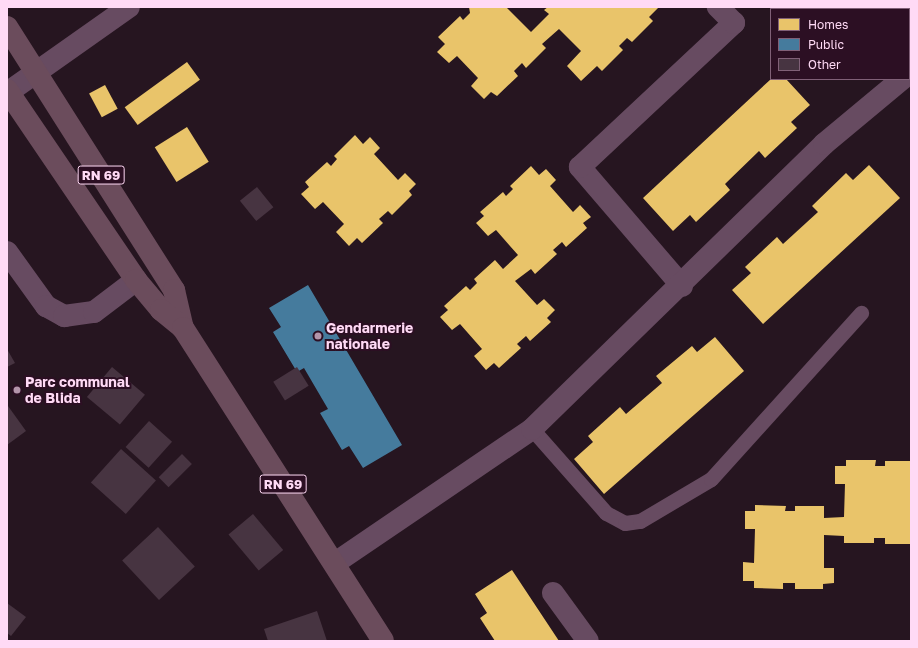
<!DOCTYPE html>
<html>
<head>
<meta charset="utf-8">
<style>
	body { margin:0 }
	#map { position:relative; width:918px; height:648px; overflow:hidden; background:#261520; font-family:"Golos Text",sans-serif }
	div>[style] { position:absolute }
	.homes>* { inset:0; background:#e9c46a; transform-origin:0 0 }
	.public>* { inset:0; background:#457b9d }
	.building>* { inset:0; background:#473441; transform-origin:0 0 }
	.service>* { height:15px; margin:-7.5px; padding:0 7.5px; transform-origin:7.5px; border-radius:7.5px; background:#674b61 }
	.minor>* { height:22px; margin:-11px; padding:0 11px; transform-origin:11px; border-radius:11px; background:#674b61 }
	.primary>* { height:22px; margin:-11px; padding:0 11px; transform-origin:11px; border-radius:11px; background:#6b4c5c }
	.dots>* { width:11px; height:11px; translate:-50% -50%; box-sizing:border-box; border:2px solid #2c0f23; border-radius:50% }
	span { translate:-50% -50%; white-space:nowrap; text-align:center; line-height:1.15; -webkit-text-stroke:4px #2c0f23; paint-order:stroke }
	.shield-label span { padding:1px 3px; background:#2c0f23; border:1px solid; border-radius:3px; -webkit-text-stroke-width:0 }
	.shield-label { font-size:13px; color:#ffdaf5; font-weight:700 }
	.poi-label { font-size:14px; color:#ffdaf5; font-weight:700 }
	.left { translate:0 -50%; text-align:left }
	.frame { position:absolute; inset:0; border:8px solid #ffdaf5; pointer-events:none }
	.legend { position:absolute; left:770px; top:8px; width:140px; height:72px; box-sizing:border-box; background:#2c0f23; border:1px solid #806077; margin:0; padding:5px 7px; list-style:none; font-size:12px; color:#ffdaf5 }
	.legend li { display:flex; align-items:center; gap:8px; height:20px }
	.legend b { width:20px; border:1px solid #806077 }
</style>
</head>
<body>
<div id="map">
	<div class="homes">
		<div style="clip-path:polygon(469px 7px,506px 7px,531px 32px,549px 14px,544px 10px,548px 7px,659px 7px,649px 17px,653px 21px,632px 42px,627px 38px,619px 46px,623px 50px,602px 71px,597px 66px,581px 81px,567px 66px,581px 51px,559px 29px,542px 44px,546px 48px,526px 68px,522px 63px,514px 71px,518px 76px,497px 96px,491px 92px,484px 99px,471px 86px,478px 78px,457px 56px,449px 63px,437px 52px,445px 44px,438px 37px,460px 16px,463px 20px,470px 13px)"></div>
		<div style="clip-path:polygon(813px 7px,847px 7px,814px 9px)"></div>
		<div style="left:187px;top:62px;width:22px;height:77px;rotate:54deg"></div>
		<div style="clip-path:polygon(771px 79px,786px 79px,810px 105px,791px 122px,797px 128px,765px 158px,759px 151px,725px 184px,730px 190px,696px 222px,690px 215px,673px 231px,643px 198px)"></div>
		<div style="left:105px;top:85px;width:27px;height:18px;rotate:62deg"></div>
		<div style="left:187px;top:127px;width:41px;height:38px;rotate:58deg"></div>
		<div style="clip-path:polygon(355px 135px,363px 144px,370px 137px,380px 148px,374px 154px,398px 180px,405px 173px,416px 184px,409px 191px,412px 195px,392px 215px,388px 211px,379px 219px,383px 223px,362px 243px,357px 238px,349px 246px,336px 232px,344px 224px,323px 202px,315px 209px,301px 194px,309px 187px,305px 182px,327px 162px,331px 166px,337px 159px,334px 156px)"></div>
		<div style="clip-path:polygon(869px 165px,900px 198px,763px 324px,732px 290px,751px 273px,745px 267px,777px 237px,783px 244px,818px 212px,812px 206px,846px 173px,853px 180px)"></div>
		<div style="clip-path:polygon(531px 166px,539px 175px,546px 169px,556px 180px,550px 186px,573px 212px,580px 205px,591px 217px,583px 223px,587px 228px,566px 247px,562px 242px,553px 250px,557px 254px,535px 274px,531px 269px,515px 281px,537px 305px,544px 299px,555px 310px,547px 318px,551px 322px,530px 341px,526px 336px,517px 344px,521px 348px,499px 368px,494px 363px,486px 370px,474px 356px,482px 349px,460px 324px,452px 330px,440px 317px,448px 310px,444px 306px,466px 286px,470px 290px,477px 283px,474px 279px,495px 260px,503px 269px,518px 255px,496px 230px,488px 236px,476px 223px,484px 216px,480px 212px,503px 192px,506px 196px,513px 189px,510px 186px)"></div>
		<div style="clip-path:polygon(715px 337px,744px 371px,604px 494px,574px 459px,593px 442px,588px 436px,620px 407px,626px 414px,662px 383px,656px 376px,692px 346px,697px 352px)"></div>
		<div style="clip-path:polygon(846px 460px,876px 460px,875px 466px,885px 466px,885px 461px,911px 461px,911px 544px,885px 544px,885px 538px,874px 538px,874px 543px,844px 543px,844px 536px,824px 535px,824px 568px,834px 568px,834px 583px,823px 584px,823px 589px,795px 589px,795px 583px,783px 583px,783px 589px,754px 588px,754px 581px,743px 581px,743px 562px,754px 563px,755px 529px,745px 529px,745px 511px,755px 511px,755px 505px,786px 506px,785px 511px,795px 511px,795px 506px,824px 506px,824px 518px,844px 517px,845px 484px,835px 484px,835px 466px,846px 466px)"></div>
		<div style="clip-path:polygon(512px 570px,559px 641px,495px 641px,480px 618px,487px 613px,475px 594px)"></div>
	</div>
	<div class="public">
		<div style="clip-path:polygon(308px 285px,402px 445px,363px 468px,349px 446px,342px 450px,320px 413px,328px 409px,304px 368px,297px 372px,273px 332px,281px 327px,269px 308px)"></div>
	</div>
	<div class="building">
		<div style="left:257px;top:187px;width:26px;height:22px;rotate:51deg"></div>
		<div style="clip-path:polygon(7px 349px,15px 363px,7px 367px)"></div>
		<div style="left:112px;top:367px;width:43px;height:39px;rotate:40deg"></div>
		<div style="left:297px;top:367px;width:22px;height:28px;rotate:58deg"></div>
		<div style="clip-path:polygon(8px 406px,26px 431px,7px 445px,7px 407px)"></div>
		<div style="left:149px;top:421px;width:31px;height:35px;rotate:42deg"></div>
		<div style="left:121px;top:449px;width:47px;height:45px;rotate:42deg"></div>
		<div style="left:182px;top:454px;width:14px;height:33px;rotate:45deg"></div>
		<div style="left:253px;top:514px;width:47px;height:32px;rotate:50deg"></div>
		<div style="left:158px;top:527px;width:54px;height:49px;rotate:47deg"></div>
		<div style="clip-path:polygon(7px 603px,26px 617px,11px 636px,7px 633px)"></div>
		<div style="clip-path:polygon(317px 611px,327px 641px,268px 641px,264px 629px)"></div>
	</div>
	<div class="service">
		<div style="left:532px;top:429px;width:112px;rotate:48.6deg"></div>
		<div style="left:606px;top:513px;width:21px;rotate:28deg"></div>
		<div style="left:625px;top:523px;width:15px;rotate:-8deg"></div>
		<div style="left:640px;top:521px;width:82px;rotate:-30.6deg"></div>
		<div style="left:711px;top:479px;width:224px;rotate:-47.9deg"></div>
	</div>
	<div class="minor">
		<div style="left:7px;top:93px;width:149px;rotate:-35.2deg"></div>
		<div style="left:7px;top:252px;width:67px;rotate:54.2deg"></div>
		<div style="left:46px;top:306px;width:21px;rotate:29deg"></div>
		<div style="left:64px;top:316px;width:30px;rotate:-8deg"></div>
		<div style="left:94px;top:312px;width:53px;rotate:-37.3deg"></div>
		<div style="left:682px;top:286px;width:157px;rotate:-130.6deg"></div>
		<div style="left:580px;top:167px;width:211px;rotate:-43.1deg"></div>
		<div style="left:734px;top:23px;width:23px;rotate:-135deg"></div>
		<div style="left:335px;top:563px;width:238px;rotate:-34.2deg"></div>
		<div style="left:532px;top:429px;width:408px;rotate:-44.3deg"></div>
		<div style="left:824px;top:144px;width:102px;rotate:-39.8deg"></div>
		<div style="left:553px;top:593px;width:59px;rotate:53.9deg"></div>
	</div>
	<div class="primary">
		<div style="left:7px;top:27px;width:312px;rotate:57.6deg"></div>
		<div style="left:174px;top:290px;width:39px;rotate:77deg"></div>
		<div style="left:7px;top:90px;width:230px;rotate:55.8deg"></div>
		<div style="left:136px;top:280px;width:39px;rotate:50deg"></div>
		<div style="left:161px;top:310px;width:28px;rotate:39deg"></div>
		<div style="left:183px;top:328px;width:371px;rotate:57.4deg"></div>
	</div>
	<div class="dots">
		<div style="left:318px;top:336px;background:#b395aa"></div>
		<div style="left:17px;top:390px;background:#b395aa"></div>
	</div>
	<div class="shield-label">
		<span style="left:101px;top:175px">RN 69</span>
		<span style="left:283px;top:484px">RN 69</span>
	</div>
	<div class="poi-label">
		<span class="left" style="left:326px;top:336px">Gendarmerie<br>nationale</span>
		<span class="left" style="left:25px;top:390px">Parc communal<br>de Blida</span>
	</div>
	<div class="frame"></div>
	<ul class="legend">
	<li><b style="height:11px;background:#e9c46a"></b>Homes</li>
	<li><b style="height:11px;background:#457b9d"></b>Public</li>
	<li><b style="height:11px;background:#473441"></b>Other</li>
	</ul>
</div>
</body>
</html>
